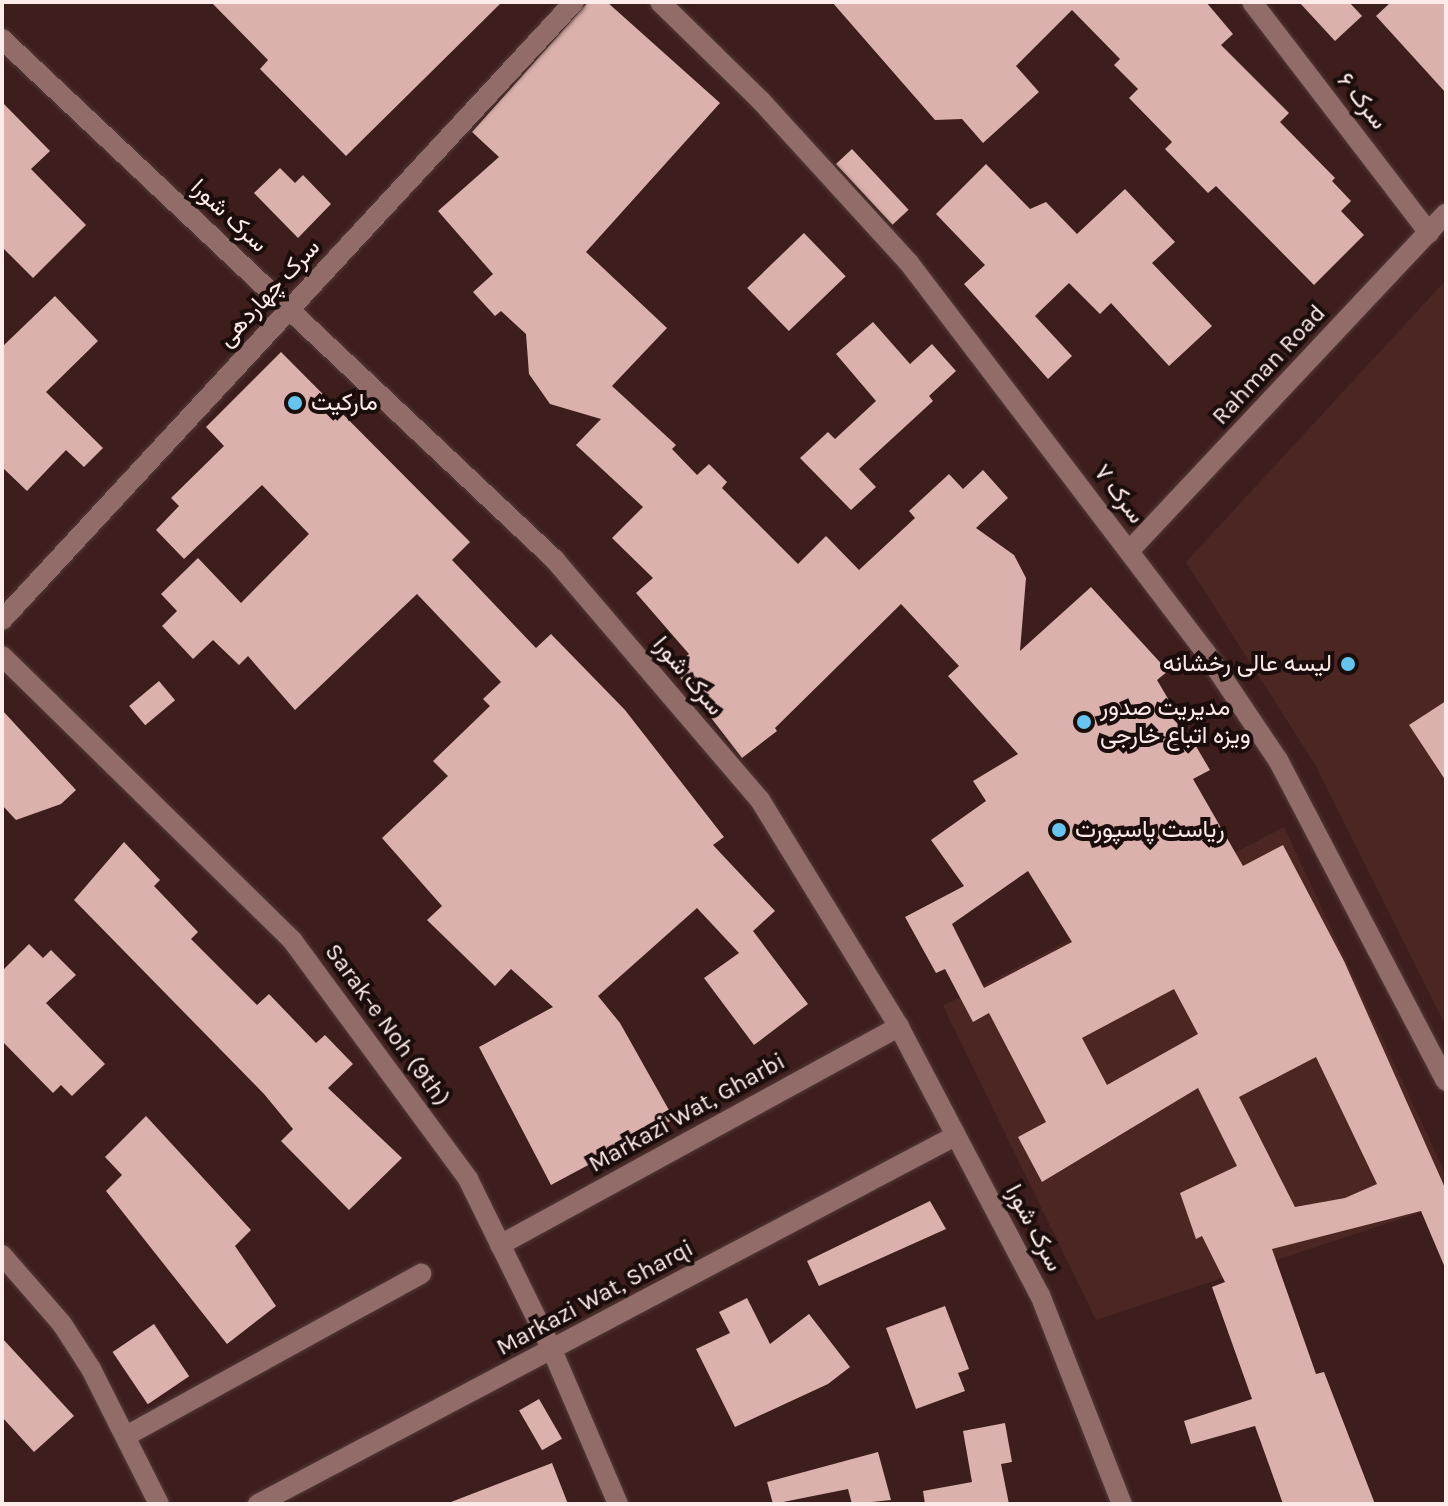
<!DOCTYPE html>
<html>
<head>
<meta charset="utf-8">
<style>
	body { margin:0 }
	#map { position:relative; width:1448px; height:1506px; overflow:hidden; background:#3d1e1c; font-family:Karla,Vazirmatn,sans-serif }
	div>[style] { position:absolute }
	.built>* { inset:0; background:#4c2623 }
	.building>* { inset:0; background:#dab1ad; transform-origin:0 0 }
	.roads { filter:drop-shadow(0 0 2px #523938) drop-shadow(0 0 2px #523938) }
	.minor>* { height:20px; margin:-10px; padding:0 10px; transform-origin:10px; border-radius:10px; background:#926c69 }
	.dots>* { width:22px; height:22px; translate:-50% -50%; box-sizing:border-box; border:4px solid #1a0d0c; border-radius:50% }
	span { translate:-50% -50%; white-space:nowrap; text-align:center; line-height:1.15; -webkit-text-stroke:8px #1a0d0c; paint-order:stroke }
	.street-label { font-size:24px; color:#fdebe9 }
	.poi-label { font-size:24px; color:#fdebe9 }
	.left { translate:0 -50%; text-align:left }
	.right { translate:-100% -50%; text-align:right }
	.frame { position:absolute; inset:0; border:4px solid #fdebe9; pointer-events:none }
</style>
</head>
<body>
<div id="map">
	<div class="built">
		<div style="clip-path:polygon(1446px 280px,1446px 1027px,1316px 766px,1186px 562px)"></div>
		<div style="clip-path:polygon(1284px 827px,1446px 1175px,1446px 1204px,1096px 1320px,943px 1006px)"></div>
	</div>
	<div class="building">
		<div style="clip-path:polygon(211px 2px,502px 2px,346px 156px,260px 69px,268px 60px)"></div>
		<div style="clip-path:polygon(evenodd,588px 2px,607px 2px,720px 103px,586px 252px,667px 328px,612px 386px,676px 445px,672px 449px,697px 475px,709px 464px,727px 482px,722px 488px,798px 564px,826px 536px,859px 570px,915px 518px,909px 511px,949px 474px,963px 489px,983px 470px,1008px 498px,976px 528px,1014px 555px,1026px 578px,1020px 651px,1091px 587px,1168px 671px,1157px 680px,1210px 770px,1193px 779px,1243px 866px,1283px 845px,1344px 961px,1446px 1190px,1446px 1270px,1421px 1211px,1272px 1249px,1316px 1374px,1324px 1372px,1375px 1504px,1283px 1504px,1255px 1426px,1191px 1444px,1184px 1421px,1252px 1399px,1212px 1287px,1225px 1282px,1202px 1236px,1196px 1239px,1180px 1193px,1237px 1166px,1198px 1088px,1042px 1182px,1018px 1137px,1046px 1122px,989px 1013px,973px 1022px,945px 969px,936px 973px,905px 917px,964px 886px,931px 840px,986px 801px,973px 781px,1018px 754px,948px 676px,959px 666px,901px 604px,775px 728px,777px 731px,742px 758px,672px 667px,689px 654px,636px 593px,653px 578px,612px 538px,643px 507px,576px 445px,601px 419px,550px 404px,529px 374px,526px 334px,501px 311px,495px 316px,473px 292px,493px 274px,438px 211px,499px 157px,472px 132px,588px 2px,1028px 871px,1072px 942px,984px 988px,952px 924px,1028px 871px,588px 2px,1174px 989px,1198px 1034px,1107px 1085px,1082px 1038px,1174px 989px,588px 2px,1316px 1057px,1377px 1184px,1345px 1198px,1295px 1207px,1239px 1097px,1316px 1057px)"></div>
		<div style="clip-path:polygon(832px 2px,1206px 2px,1233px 34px,1221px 45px,1289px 113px,1280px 122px,1335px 178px,1332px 181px,1351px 201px,1341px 211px,1364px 235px,1314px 285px,1216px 186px,1208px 193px,1165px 149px,1172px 142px,1129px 98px,1138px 89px,1114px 65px,1120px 59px,1072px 10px,1016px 66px,1039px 92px,983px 143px,962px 119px,935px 120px)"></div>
		<div style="clip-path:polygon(1299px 2px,1349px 2px,1362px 16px,1335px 41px)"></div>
		<div style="clip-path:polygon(1391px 2px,1446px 2px,1446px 93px,1376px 16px)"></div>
		<div style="clip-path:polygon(2px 102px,50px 151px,31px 169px,86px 225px,33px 278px,2px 247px)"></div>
		<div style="left:852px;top:149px;width:83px;height:22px;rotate:47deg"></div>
		<div style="clip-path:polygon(986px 164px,1030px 209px,1046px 202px,1077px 234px,1125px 189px,1175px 242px,1152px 263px,1212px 326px,1169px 366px,1111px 303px,1100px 314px,1069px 283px,1035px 316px,1072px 356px,1048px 379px,964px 284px,985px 265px,936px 214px)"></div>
		<div style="clip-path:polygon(280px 168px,295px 183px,303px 175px,331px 204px,298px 238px,254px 193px)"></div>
		<div style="left:804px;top:233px;width:60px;height:79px;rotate:46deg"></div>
		<div style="clip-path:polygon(55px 296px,98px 341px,46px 392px,103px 448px,84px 467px,66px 450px,27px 491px,2px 467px,2px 347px)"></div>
		<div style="clip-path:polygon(873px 322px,910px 364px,932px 344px,956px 371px,929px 396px,933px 401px,859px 469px,876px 487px,851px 510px,800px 458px,828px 432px,835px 439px,876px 401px,836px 354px)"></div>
		<div style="clip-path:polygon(281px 352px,470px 542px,452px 560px,536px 648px,551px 634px,625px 710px,724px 837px,713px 845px,775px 911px,753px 931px,808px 1004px,754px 1045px,704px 978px,739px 953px,697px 908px,598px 996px,620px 1023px,674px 1119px,551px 1185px,479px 1047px,553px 1007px,511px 969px,495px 986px,427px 920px,442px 906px,382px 838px,448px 776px,433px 761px,490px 706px,483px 699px,501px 682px,417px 594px,295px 710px,248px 656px,239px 665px,213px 640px,193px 659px,162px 626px,177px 611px,161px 594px,198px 558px,241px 603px,309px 534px,262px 485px,184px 559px,156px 530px,179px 506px,171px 498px,224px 446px,206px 427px)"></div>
		<div style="left:159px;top:681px;width:25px;height:39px;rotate:50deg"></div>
		<div style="clip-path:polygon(1446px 701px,1446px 781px,1409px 725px)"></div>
		<div style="clip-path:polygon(2px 710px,76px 790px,61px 804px,16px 820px,2px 805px)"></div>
		<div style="clip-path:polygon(124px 842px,160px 880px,154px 886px,198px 932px,191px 939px,257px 1005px,269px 994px,316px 1043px,325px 1035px,353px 1064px,328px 1088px,402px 1158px,349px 1210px,281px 1141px,293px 1129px,264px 1094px,74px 900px)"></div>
		<div style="clip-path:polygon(29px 944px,43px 958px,51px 950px,76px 975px,46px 1003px,105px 1064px,72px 1096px,61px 1085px,53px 1093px,2px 1041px,2px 971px)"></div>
		<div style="clip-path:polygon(146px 1116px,251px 1230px,235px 1246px,276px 1306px,227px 1344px,106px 1191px,122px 1175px,105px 1157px)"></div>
		<div style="clip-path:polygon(930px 1201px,946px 1229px,819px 1286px,807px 1261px)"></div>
		<div style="clip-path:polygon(747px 1298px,770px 1344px,809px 1314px,850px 1367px,828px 1384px,735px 1427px,696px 1349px,730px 1333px,719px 1312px)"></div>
		<div style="clip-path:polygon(945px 1306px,969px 1369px,958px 1373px,965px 1391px,916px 1409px,886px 1328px)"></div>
		<div style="left:154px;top:1324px;width:63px;height:50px;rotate:56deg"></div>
		<div style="clip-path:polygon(2px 1338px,74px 1416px,34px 1452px,2px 1417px)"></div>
		<div style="left:539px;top:1399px;width:46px;height:23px;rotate:60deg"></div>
		<div style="clip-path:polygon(1005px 1423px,1012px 1462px,1001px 1464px,1009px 1504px,925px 1504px,923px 1491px,972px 1482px,963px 1431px)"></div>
		<div style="clip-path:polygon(878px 1452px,891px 1500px,852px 1504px,848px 1489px,773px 1504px,767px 1482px)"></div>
		<div style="clip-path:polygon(552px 1463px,568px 1504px,452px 1504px,451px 1502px)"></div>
	</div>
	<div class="roads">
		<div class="minor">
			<div style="left:660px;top:2px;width:141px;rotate:44.4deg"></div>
			<div style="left:761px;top:101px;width:219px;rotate:47.6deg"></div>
			<div style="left:909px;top:263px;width:490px;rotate:52.7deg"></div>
			<div style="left:1206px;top:653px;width:129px;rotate:56.1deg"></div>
			<div style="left:1278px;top:760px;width:362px;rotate:62.4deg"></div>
			<div style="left:1252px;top:2px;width:291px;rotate:52.5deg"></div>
			<div style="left:2px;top:39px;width:760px;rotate:43.29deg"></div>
			<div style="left:555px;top:560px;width:316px;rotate:49.5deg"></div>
			<div style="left:760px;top:800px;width:266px;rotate:58.5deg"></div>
			<div style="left:899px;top:1027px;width:303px;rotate:62.3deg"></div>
			<div style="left:1040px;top:1295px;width:225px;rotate:68.6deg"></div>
			<div style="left:1129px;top:551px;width:463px;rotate:-46.8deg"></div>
			<div style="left:2px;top:620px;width:842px;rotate:-47.21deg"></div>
			<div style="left:2px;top:656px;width:406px;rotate:44.4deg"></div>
			<div style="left:292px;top:940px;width:297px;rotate:53.6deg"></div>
			<div style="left:468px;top:1179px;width:191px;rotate:63.8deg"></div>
			<div style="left:552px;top:1350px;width:168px;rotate:66.8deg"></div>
			<div style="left:500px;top:1245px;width:455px;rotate:-28.7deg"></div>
			<div style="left:2px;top:1255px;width:91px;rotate:49deg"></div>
			<div style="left:62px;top:1324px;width:54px;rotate:57.2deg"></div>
			<div style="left:91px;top:1369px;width:151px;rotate:63.3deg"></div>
			<div style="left:126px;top:1436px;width:337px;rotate:-28.8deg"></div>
			<div style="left:258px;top:1504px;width:788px;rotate:-27.83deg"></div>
		</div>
	</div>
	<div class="dots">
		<div style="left:295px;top:403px;background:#66c4ef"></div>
		<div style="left:1348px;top:664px;background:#66c4ef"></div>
		<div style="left:1084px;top:722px;background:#66c4ef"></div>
		<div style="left:1059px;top:830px;background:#66c4ef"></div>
	</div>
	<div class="street-label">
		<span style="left:1362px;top:101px;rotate:52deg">سرک ۶</span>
		<span style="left:229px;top:216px;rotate:43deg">سرک شورا</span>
		<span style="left:269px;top:293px;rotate:-47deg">سرک چهاردهی</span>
		<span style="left:1269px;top:365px;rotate:-47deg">Rahman Road</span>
		<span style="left:1119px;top:494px;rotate:53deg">سرک ۷</span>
		<span style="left:688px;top:676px;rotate:50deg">سرک شورا</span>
		<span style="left:387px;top:1025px;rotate:54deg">Sarak-e Noh (9th)</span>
		<span style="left:687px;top:1113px;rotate:-29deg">Markazi Wat, Gharbi</span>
		<span style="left:1034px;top:1228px;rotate:62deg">سرک شورا</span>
		<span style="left:595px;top:1298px;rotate:-28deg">Markazi Wat, Sharqi</span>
	</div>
	<div class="poi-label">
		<span class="left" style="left:311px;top:403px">مارکیت</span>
		<span class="right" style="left:1332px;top:664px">لیسه عالی رخشانه</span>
		<span class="left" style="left:1100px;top:722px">مدیریت صدور<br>ویزه اتباع خارجی</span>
		<span class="left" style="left:1075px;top:830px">ریاست پاسپورت</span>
	</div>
	<div class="frame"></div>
</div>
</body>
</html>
